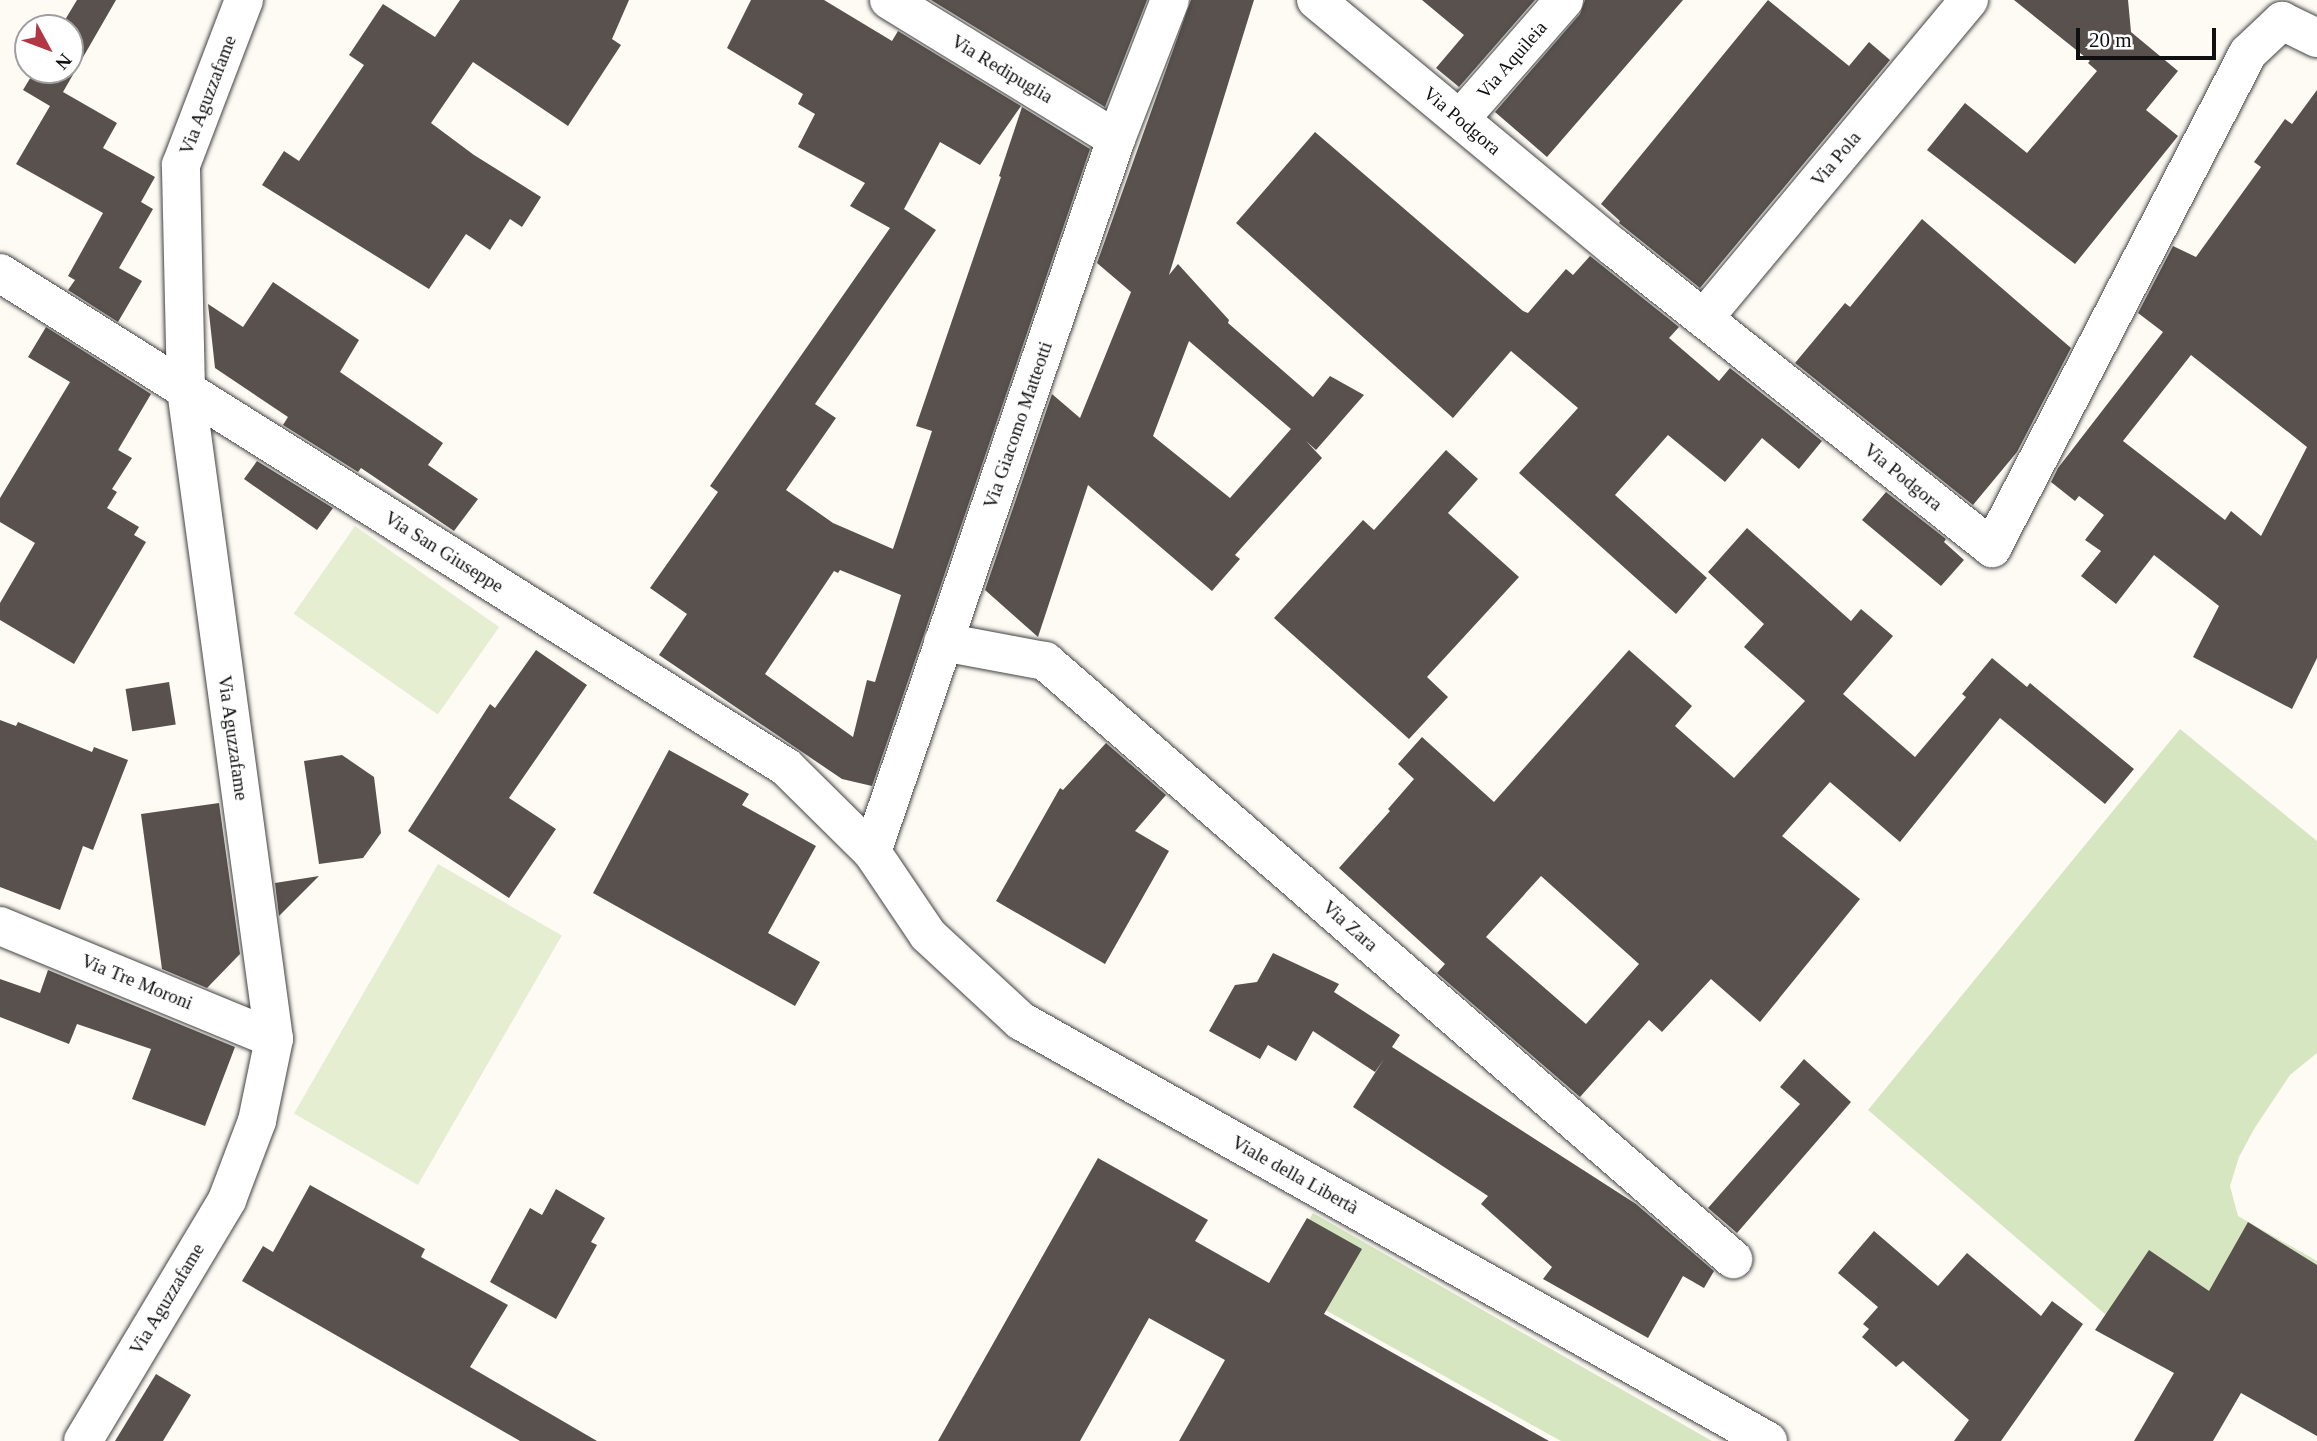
<!DOCTYPE html>
<html>
<head>
<meta charset="utf-8">
<style>
	body { margin:0 }
	#map { position:relative; width:2317px; height:1441px; overflow:hidden; background:#fefbf5; font-family:Georgia,serif }
	div>[style] { position:absolute }
	.green>* { inset:0; background:#d6e6c1 }
	.pitch>* { inset:0; background:#e6eed1; transform-origin:0 0 }
	.building>* { inset:0; background:#58514e; transform-origin:0 0 }
	.roads { filter:drop-shadow(0 0 2px #434343) drop-shadow(0 0 2px #434343) }
	.minor>* { height:38px; margin:-19px; padding:0 19px; transform-origin:19px; border-radius:19px; background:#fff }
	span { translate:-50% -50%; white-space:nowrap; text-align:center; line-height:1.15; -webkit-text-stroke:7px #fff; paint-order:stroke }
	.street-label { font-size:19px; color:#101010 }
	.north { position:absolute; left:14px; top:14px; width:70px; height:70px; box-sizing:border-box; background:#fff; border:2px solid #9f9f9f; border-radius:50%; rotate:131deg; font-size:19px; font-weight:700; line-height:28px; text-align:center; color:#101010 }
	.north::after { content:''; display:block; margin:auto; width:24px; height:32px; background:#b33644; clip-path:polygon(50% 0,100% 100%,50% 72%,0 100%) }
	.scale { position:absolute; left:2076px; top:28px; width:140px; height:32px; box-sizing:border-box; border:4px solid #101010; border-top:0; padding-left:9px; font-size:21px; line-height:24px; white-space:nowrap; color:#101010; -webkit-text-stroke:5px #fff; paint-order:stroke }
</style>
</head>
<body>
<div id="map">
	<div class="green">
		<div style="clip-path:polygon(2180px 729px,2317px 841px,2317px 1053px,2290px 1075px,2254px 1129px,2239px 1157px,2230px 1186px,2238px 1216px,2317px 1261px,2317px 1373px,2113px 1321px,1868px 1110px)"></div>
		<div style="clip-path:polygon(1313px 1213px,1712px 1441px,1561px 1441px,1273px 1281px)"></div>
	</div>
	<div class="pitch">
		<div style="left:355px;top:526px;width:176px;height:107px;rotate:35deg"></div>
		<div style="left:438px;top:864px;width:143px;height:288px;rotate:30deg"></div>
	</div>
	<div class="building">
		<div style="clip-path:polygon(77px 0,116px 0,63px 92px,117px 123px,103px 148px,155px 177px,141px 202px,153px 209px,119px 268px,142px 281px,118px 322px,68px 290px,75px 280px,68px 276px,103px 213px,16px 164px,50px 106px,23px 90px,35px 70px,70px 70px,70px 28px,60px 28px)"></div>
		<div style="clip-path:polygon(460px 0,629px 0,612px 39px,621px 45px,568px 126px,473px 62px,431px 123px,474px 155px,541px 197px,522px 227px,510px 219px,490px 250px,466px 234px,429px 289px,262px 185px,284px 151px,299px 161px,364px 65px,349px 55px,383px 4px,435px 37px)"></div>
		<div style="clip-path:polygon(evenodd,751px 0,824px 0,892px 41px,898px 31px,1021px 106px,980px 165px,940px 142px,904px 209px,936px 230px,815px 404px,836px 418px,786px 490px,833px 523px,893px 549px,932px 431px,916px 426px,1001px 177px,999px 176px,1022px 107px,1090px 149px,872px 786px,842px 779px,659px 655px,687px 614px,650px 588px,718px 492px,710px 486px,890px 228px,850px 206px,865px 183px,798px 147px,815px 114px,798px 104px,803px 94px,727px 48px,751px 0,840px 570px,901px 595px,875px 682px,867px 680px,853px 737px,765px 674px,834px 571px,838px 573px,840px 570px)"></div>
		<div style="clip-path:polygon(931px 0,1147px 0,1105px 107px)"></div>
		<div style="clip-path:polygon(evenodd,1191px 0,1254px 0,1169px 275px,1178px 264px,1229px 320px,1228px 323px,1313px 397px,1330px 376px,1364px 395px,1316px 450px,1306px 441px,1322px 458px,1235px 555px,1240px 559px,1212px 591px,1088px 485px,1038px 637px,985px 590px,1052px 394px,1080px 418px,1131px 292px,1097px 263px,1191px 0,1189px 341px,1291px 429px,1230px 498px,1153px 436px,1189px 341px)"></div>
		<div style="clip-path:polygon(1422px 0,1535px 0,1459px 87px,1436px 68px,1464px 35px)"></div>
		<div style="clip-path:polygon(1585px 0,1683px 0,1547px 157px,1495px 112px,1580px 14px)"></div>
		<div style="clip-path:polygon(1768px 0,1849px 66px,1869px 42px,1890px 60px,1700px 288px,1619px 223px,1620px 221px,1601px 204px)"></div>
		<div style="clip-path:polygon(2014px 0,2128px 0,2131px 32px,2178px 71px,2146px 110px,2178px 136px,2075px 264px,1927px 150px,1965px 103px,2027px 153px,2097px 71px,2088px 63px,2090px 61px)"></div>
		<div style="clip-path:polygon(evenodd,2317px 90px,2317px 658px,2292px 709px,2193px 657px,2219px 606px,2154px 555px,2116px 604px,2081px 576px,2101px 551px,2085px 540px,2104px 515px,2079px 496px,2075px 501px,2051px 482px,2058px 468px,2163px 332px,2138px 313px,2173px 246px,2196px 257px,2261px 167px,2254px 162px,2285px 119px,2292px 124px,2317px 90px,2191px 355px,2307px 447px,2261px 536px,2231px 511px,2225px 520px,2123px 441px,2191px 355px)"></div>
		<div style="clip-path:polygon(1315px 132px,1523px 311px,1528px 313px,1566px 269px,1573px 275px,1590px 256px,1679px 327px,1669px 338px,1719px 381px,1730px 368px,1822px 441px,1799px 469px,1762px 438px,1725px 482px,1668px 435px,1615px 495px,1707px 578px,1676px 614px,1519px 473px,1578px 408px,1511px 351px,1453px 418px,1236px 223px)"></div>
		<div style="clip-path:polygon(1922px 219px,2071px 348px,2017px 452px,1973px 505px,1795px 363px,1845px 303px,1850px 307px)"></div>
		<div style="clip-path:polygon(273px 282px,359px 340px,340px 372px,443px 443px,428px 465px,478px 499px,454px 531px,361px 468px,358px 472px,283px 425px,288px 417px,215px 368px,208px 304px,243px 327px)"></div>
		<div style="clip-path:polygon(46px 327px,151px 394px,118px 450px,132px 458px,112px 489px,117px 492px,107px 508px,139px 527px,134px 535px,146px 542px,74px 664px,0 620px,0 603px,35px 543px,0 522px,0 498px,70px 382px,28px 357px)"></div>
		<div style="clip-path:polygon(1446px 450px,1478px 479px,1448px 513px,1519px 577px,1427px 677px,1448px 697px,1409px 739px,1274px 618px,1363px 520px,1374px 530px)"></div>
		<div style="clip-path:polygon(257px 461px,333px 508px,317px 530px,244px 479px)"></div>
		<div style="clip-path:polygon(1886px 492px,1946px 539px,1944px 542px,1964px 560px,1941px 586px,1862px 520px)"></div>
		<div style="clip-path:polygon(evenodd,1747px 528px,1851px 621px,1861px 609px,1893px 636px,1843px 694px,1915px 757px,1966px 697px,1962px 694px,1992px 658px,2027px 687px,2030px 683px,2134px 769px,2105px 804px,2000px 718px,1900px 842px,1830px 782px,1782px 836px,1860px 899px,1760px 1022px,1711px 979px,1662px 1032px,1649px 1020px,1580px 1097px,1437px 973px,1445px 964px,1339px 868px,1390px 811px,1388px 809px,1414px 779px,1398px 764px,1422px 737px,1494px 802px,1629px 650px,1692px 706px,1675px 726px,1734px 778px,1805px 701px,1744px 647px,1764px 624px,1708px 572px,1747px 528px,1541px 876px,1639px 964px,1586px 1024px,1486px 937px,1541px 876px)"></div>
		<div style="clip-path:polygon(536px 650px,587px 685px,509px 798px,556px 829px,509px 898px,408px 831px,490px 704px,495px 708px)"></div>
		<div style="left:169px;top:682px;width:43px;height:44px;rotate:81deg"></div>
		<div style="clip-path:polygon(0 720px,16px 726px,18px 722px,92px 752px,94px 747px,128px 760px,93px 850px,83px 846px,60px 910px,0 887px)"></div>
		<div style="clip-path:polygon(1106px 743px,1166px 795px,1135px 831px,1169px 851px,1105px 964px,996px 901px,1060px 788px,1063px 790px)"></div>
		<div style="clip-path:polygon(669px 750px,749px 794px,742px 805px,816px 846px,768px 933px,820px 962px,795px 1006px,593px 893px)"></div>
		<div style="clip-path:polygon(342px 755px,374px 777px,381px 833px,363px 858px,319px 864px,304px 761px)"></div>
		<div style="clip-path:polygon(219px 803px,240px 954px,207px 988px,162px 969px,141px 814px)"></div>
		<div style="clip-path:polygon(319px 876px,279px 916px,275px 883px)"></div>
		<div style="clip-path:polygon(1273px 953px,1339px 984px,1334px 992px,1400px 1035px,1392px 1047px,1636px 1204px,1714px 1271px,1704px 1288px,1683px 1276px,1648px 1338px,1543px 1279px,1552px 1267px,1481px 1204px,1488px 1196px,1353px 1107px,1384px 1059px,1375px 1072px,1313px 1031px,1296px 1061px,1268px 1045px,1260px 1059px,1209px 1031px,1235px 985px,1257px 982px)"></div>
		<div style="clip-path:polygon(48px 970px,235px 1047px,205px 1126px,132px 1099px,151px 1049px,77px 1024px,69px 1044px,0 1017px,0 979px,40px 993px)"></div>
		<div style="clip-path:polygon(1804px 1059px,1851px 1102px,1737px 1233px,1708px 1208px,1800px 1104px,1780px 1087px)"></div>
		<div style="clip-path:polygon(1098px 1158px,1208px 1220px,1195px 1241px,1269px 1283px,1307px 1218px,1362px 1249px,1324px 1314px,1549px 1441px,1179px 1441px,1225px 1360px,1149px 1318px,1080px 1441px,938px 1441px)"></div>
		<div style="clip-path:polygon(310px 1185px,425px 1249px,421px 1257px,508px 1305px,470px 1367px,597px 1441px,520px 1441px,242px 1281px,263px 1246px,273px 1252px)"></div>
		<div style="clip-path:polygon(556px 1189px,605px 1218px,591px 1242px,597px 1245px,556px 1319px,490px 1282px,530px 1208px,542px 1215px)"></div>
		<div style="clip-path:polygon(2248px 1222px,2317px 1265px,2317px 1436px,2241px 1393px,2213px 1441px,2134px 1441px,2174px 1373px,2095px 1330px,2149px 1250px,2209px 1291px)"></div>
		<div style="clip-path:polygon(1874px 1231px,1938px 1286px,1967px 1253px,2041px 1316px,2052px 1301px,2083px 1324px,2001px 1441px,1954px 1441px,1969px 1420px,1903px 1361px,1896px 1367px,1862px 1337px,1869px 1329px,1863px 1324px,1878px 1307px,1838px 1273px)"></div>
		<div style="clip-path:polygon(156px 1374px,191px 1395px,163px 1441px,115px 1441px)"></div>
	</div>
	<div class="roads">
		<div class="minor">
			<div style="left:889px;top:0;width:266px;rotate:31.5deg"></div>
			<div style="left:1316px;top:0;width:388px;rotate:39.7deg"></div>
			<div style="left:1615px;top:248px;width:482px;rotate:38.5deg"></div>
			<div style="left:1992px;top:548px;width:557px;rotate:-62.65deg"></div>
			<div style="left:2248px;top:53px;width:47px;rotate:-43.3deg"></div>
			<div style="left:2282px;top:21px;width:39px;rotate:26deg"></div>
			<div style="left:1460px;top:119px;width:158px;rotate:-48.8deg"></div>
			<div style="left:0;top:273px;width:928px;rotate:32.15deg"></div>
			<div style="left:786px;top:767px;width:121px;rotate:44.7deg"></div>
			<div style="left:872px;top:852px;width:100px;rotate:56deg"></div>
			<div style="left:928px;top:935px;width:127px;rotate:42.8deg"></div>
			<div style="left:1021px;top:1021px;width:857px;rotate:29.35deg"></div>
			<div style="left:1704px;top:318px;width:414px;rotate:-50.2deg"></div>
			<div style="left:943px;top:642px;width:104px;rotate:10.6deg"></div>
			<div style="left:1045px;top:661px;width:912px;rotate:41deg"></div>
			<div style="left:872px;top:852px;width:754px;rotate:-71.11deg"></div>
			<div style="left:1116px;top:139px;width:149px;rotate:-68.8deg"></div>
			<div style="left:0;top:926px;width:296px;rotate:22.4deg"></div>
			<div style="left:83px;top:1441px;width:281px;rotate:-59.1deg"></div>
			<div style="left:227px;top:1200px;width:85px;rotate:-69.2deg"></div>
			<div style="left:257px;top:1121px;width:84px;rotate:-78.3deg"></div>
			<div style="left:274px;top:1039px;width:655px;rotate:-97.72deg"></div>
			<div style="left:186px;top:390px;width:225px;rotate:-91.3deg"></div>
			<div style="left:181px;top:165px;width:177px;rotate:-69.1deg"></div>
		</div>
	</div>
	<div class="street-label">
		<span style="left:1512px;top:60px;rotate:-49deg">Via Aquileia</span>
		<span style="left:1002px;top:69px;rotate:31deg">Via Redipuglia</span>
		<span style="left:208px;top:95px;rotate:-69deg">Via Aguzzafame</span>
		<span style="left:1462px;top:121px;rotate:40deg">Via Podgora</span>
		<span style="left:1836px;top:159px;rotate:-50deg">Via Pola</span>
		<span style="left:1018px;top:425px;rotate:-71deg">Via Giacomo Matteotti</span>
		<span style="left:1903px;top:477px;rotate:39deg">Via Podgora</span>
		<span style="left:444px;top:552px;rotate:32deg">Via San Giuseppe</span>
		<span style="left:233px;top:738px;rotate:82deg">Via Aguzzafame</span>
		<span style="left:1350px;top:926px;rotate:41deg">Via Zara</span>
		<span style="left:137px;top:982px;rotate:22deg">Via Tre Moroni</span>
		<span style="left:1295px;top:1175px;rotate:29deg">Viale della Libertà</span>
		<span style="left:167px;top:1299px;rotate:-59deg">Via Aguzzafame</span>
	</div>
	<div class="north">N</div>
	<div class="scale">20 m</div>
</div>
</body>
</html>
